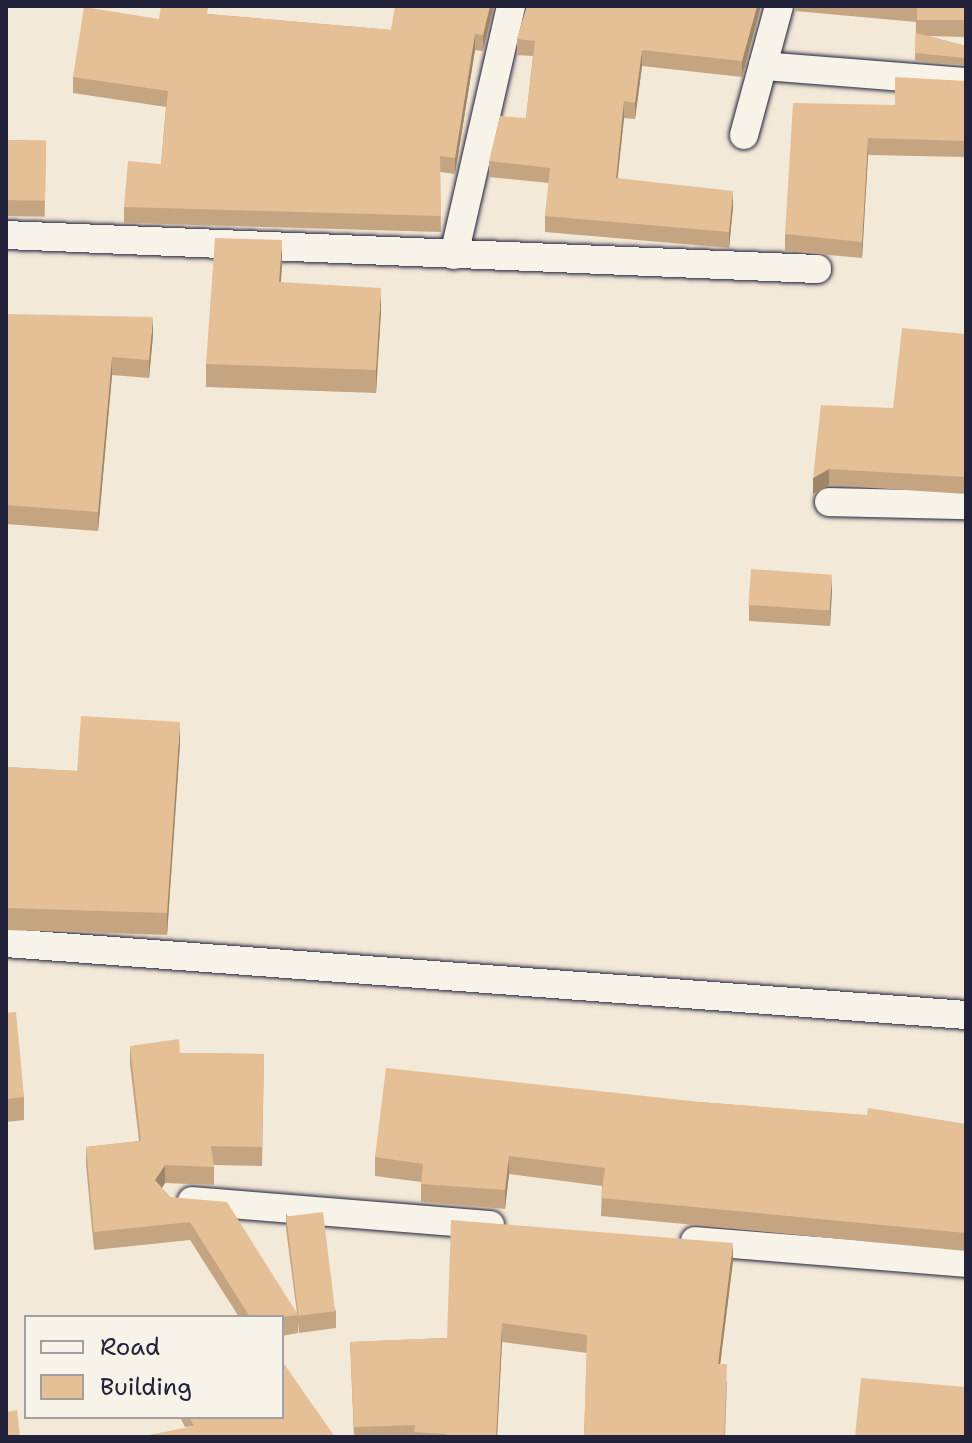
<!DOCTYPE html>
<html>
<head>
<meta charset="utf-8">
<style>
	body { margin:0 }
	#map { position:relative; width:972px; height:1443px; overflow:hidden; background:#f3e9d8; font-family:"Shantell Sans",sans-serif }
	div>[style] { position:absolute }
	.roads { filter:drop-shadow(0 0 2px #22223b) drop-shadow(0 0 2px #22223b) }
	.street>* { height:28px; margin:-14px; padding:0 14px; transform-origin:14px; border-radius:14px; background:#f7f3e8 }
	.wall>* { inset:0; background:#c5a581; transform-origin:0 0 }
	.shaded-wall>* { inset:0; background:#a08669 }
	.building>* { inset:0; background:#e5c096; transform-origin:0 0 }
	span { translate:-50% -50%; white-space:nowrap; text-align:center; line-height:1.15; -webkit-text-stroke:7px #f7f3e8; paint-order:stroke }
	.frame { position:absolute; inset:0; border:8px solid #22223b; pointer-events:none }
	.legend { position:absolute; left:24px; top:1315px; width:260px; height:104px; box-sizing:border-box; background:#f7f3e8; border:2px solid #a29fa3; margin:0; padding:10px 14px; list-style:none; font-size:24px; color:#22223b }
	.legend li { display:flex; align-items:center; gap:16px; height:40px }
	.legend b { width:40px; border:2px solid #a29fa3 }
</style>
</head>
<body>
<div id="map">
	<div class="roads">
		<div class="street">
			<div style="left:763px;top:66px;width:204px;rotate:4.5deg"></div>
			<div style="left:744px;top:135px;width:134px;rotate:-74.8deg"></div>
			<div style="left:6px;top:235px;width:812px;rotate:2.4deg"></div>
			<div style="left:454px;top:255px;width:255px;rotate:-77.1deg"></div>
			<div style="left:829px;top:502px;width:137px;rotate:1.3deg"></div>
			<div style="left:6px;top:943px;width:963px;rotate:4.29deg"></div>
			<div style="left:192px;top:1201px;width:299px;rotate:4.6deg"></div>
			<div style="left:695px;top:1241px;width:272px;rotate:4.6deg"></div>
		</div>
	</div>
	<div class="wall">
		<div style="clip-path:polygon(493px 6px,483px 51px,475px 50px,455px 174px,440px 172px,441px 232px,124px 223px,124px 207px,161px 164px,166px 107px,73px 93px,73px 77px,159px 19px,208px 14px,391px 30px)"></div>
		<div style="clip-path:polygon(527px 6px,761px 6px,742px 77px,642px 66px,635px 119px,624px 118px,617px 178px,733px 207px,729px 248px,545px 232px,545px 216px,549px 183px,489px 177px,489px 161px,526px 118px,533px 56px,517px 55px,517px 39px)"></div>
		<div style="clip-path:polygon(794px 6px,966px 6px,966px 37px,928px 36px,966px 46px,966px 66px,915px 61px,916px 22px,795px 11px)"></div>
		<div style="clip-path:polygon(966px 81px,966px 157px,868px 155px,862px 258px,785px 251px,785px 234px,895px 105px)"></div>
		<div style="left:6px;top:140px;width:40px;height:76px;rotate:1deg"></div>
		<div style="clip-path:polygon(282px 264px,281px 282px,381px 311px,376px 393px,206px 387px,206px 364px)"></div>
		<div style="clip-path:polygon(6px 314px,153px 335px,149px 378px,112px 375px,98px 531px,6px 524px)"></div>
		<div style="clip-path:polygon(966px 334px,966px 494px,829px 485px,813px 494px,813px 478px,893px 408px)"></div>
		<div style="clip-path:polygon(832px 590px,830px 626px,749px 621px,749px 605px)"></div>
		<div style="clip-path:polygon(180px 744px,167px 935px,6px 930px,6px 767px,77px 771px)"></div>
		<div style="clip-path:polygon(6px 1013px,24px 1097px,24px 1120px,6px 1122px)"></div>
		<div style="clip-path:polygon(130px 1046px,180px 1053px,264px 1054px,262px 1166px,214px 1165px,214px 1185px,165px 1183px,162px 1188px,170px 1197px,297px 1313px,286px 1229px,286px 1213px,336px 1311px,336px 1328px,299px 1333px,298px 1321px,298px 1333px,282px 1336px,282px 1317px,239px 1317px,190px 1240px,94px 1250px,86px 1165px,86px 1147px,139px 1141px,130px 1064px)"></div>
		<div style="clip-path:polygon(700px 1102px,966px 1124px,966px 1251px,601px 1216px,602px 1186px,509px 1174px,505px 1209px,421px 1202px,421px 1182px,375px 1176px,375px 1157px)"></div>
		<div style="clip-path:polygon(733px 1261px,720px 1364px,727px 1383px,725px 1437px,584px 1437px,587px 1353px,502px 1342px,497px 1437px,354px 1437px,350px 1342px,447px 1338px)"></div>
		<div style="clip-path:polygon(180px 1417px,282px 1417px,185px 1427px)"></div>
	</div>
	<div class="shaded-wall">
		<div style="clip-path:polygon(490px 6px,493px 6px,493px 10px,483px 51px,483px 35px)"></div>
		<div style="clip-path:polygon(757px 6px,761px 6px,742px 77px,742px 61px)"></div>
		<div style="clip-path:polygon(475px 34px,475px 50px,455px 174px,455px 158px)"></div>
		<div style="clip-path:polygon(642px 50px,642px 66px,635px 119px,635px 103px)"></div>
		<div style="clip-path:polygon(624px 101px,624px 118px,616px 194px,616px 178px)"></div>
		<div style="clip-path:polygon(868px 138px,868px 155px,862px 258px,862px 242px)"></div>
		<div style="clip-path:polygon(733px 191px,733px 207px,729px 248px,729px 232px)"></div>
		<div style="clip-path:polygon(282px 240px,282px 264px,279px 305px,279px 282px)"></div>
		<div style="clip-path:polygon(381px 288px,381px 311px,376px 393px,376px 370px)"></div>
		<div style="clip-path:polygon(153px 317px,153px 335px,149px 378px,149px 360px)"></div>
		<div style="clip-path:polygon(112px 357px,112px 375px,98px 531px,98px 512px)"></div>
		<div style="clip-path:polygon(829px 469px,829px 485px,813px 494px,813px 478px)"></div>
		<div style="clip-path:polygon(832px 574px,832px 590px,830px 626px,830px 609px)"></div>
		<div style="clip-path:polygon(180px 722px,180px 744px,167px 935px,167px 913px)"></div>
		<div style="clip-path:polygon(509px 1156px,509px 1174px,505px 1209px,505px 1190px)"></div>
		<div style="clip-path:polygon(165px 1165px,165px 1183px,155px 1198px,155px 1180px)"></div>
		<div style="clip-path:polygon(733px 1243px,733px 1261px,718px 1382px,718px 1364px)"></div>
		<div style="clip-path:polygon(502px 1323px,502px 1342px,497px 1437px,496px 1437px)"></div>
	</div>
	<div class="building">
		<div style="clip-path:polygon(161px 6px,193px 6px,208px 8px,207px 14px,391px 30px,395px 6px,490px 6px,483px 35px,475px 34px,455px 158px,440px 156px,441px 216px,124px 207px,128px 161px,161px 164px,168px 91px,73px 77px,84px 7px,159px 19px)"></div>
		<div style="clip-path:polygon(527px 6px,757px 6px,742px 61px,642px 50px,635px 103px,624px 101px,616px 178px,733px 191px,729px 232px,545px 216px,550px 168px,489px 161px,500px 116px,526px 118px,535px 41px,517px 39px)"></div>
		<div style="left:917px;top:6px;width:49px;height:14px"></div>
		<div style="clip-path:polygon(916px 33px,966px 46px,966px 58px,915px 53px)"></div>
		<div style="clip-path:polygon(895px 77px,966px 81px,966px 141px,868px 138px,862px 242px,785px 234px,793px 103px,895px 105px)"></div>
		<div style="left:6px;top:140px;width:40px;height:60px;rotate:1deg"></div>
		<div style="clip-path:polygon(215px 238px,282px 240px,279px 282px,381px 288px,376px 370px,206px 364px)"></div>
		<div style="clip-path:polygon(6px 314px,153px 317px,149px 360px,112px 357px,98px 512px,6px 505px)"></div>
		<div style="clip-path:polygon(902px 328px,966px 334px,966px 477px,829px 469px,813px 478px,821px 405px,893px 408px)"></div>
		<div style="left:751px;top:569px;width:81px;height:36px;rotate:4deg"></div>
		<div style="clip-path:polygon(81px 716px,180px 722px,167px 913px,6px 908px,6px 767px,77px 771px)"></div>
		<div style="clip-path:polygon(16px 1012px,24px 1097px,6px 1099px,6px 1013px)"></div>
		<div style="clip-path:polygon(179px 1039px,180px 1053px,264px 1054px,262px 1147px,211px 1146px,214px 1167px,165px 1165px,155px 1180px,170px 1197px,227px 1202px,298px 1315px,282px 1317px,250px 1317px,190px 1222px,94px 1232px,86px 1147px,141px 1141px,130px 1046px)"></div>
		<div style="clip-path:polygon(386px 1068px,700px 1102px,867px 1115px,868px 1108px,966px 1124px,966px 1233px,601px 1198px,605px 1168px,509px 1156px,505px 1190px,421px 1184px,423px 1164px,375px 1157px)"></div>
		<div style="left:323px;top:1212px;width:100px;height:37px;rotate:83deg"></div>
		<div style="clip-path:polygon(451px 1220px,733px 1243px,718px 1364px,727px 1364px,724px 1437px,584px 1437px,587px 1335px,502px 1323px,496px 1437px,446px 1437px,447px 1434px,414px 1432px,415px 1425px,354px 1427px,350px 1342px,447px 1338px)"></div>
		<div style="clip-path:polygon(282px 1361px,335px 1437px,139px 1437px,194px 1426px,189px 1417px,282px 1417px)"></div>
		<div style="clip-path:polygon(861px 1378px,966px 1387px,966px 1437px,855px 1437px)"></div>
		<div style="clip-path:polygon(17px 1410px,20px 1437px,6px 1437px,6px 1412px)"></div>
	</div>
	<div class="frame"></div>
	<ul class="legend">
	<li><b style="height:10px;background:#f7f3e8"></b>Road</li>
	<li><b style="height:22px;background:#e5c096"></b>Building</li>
	</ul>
</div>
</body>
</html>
